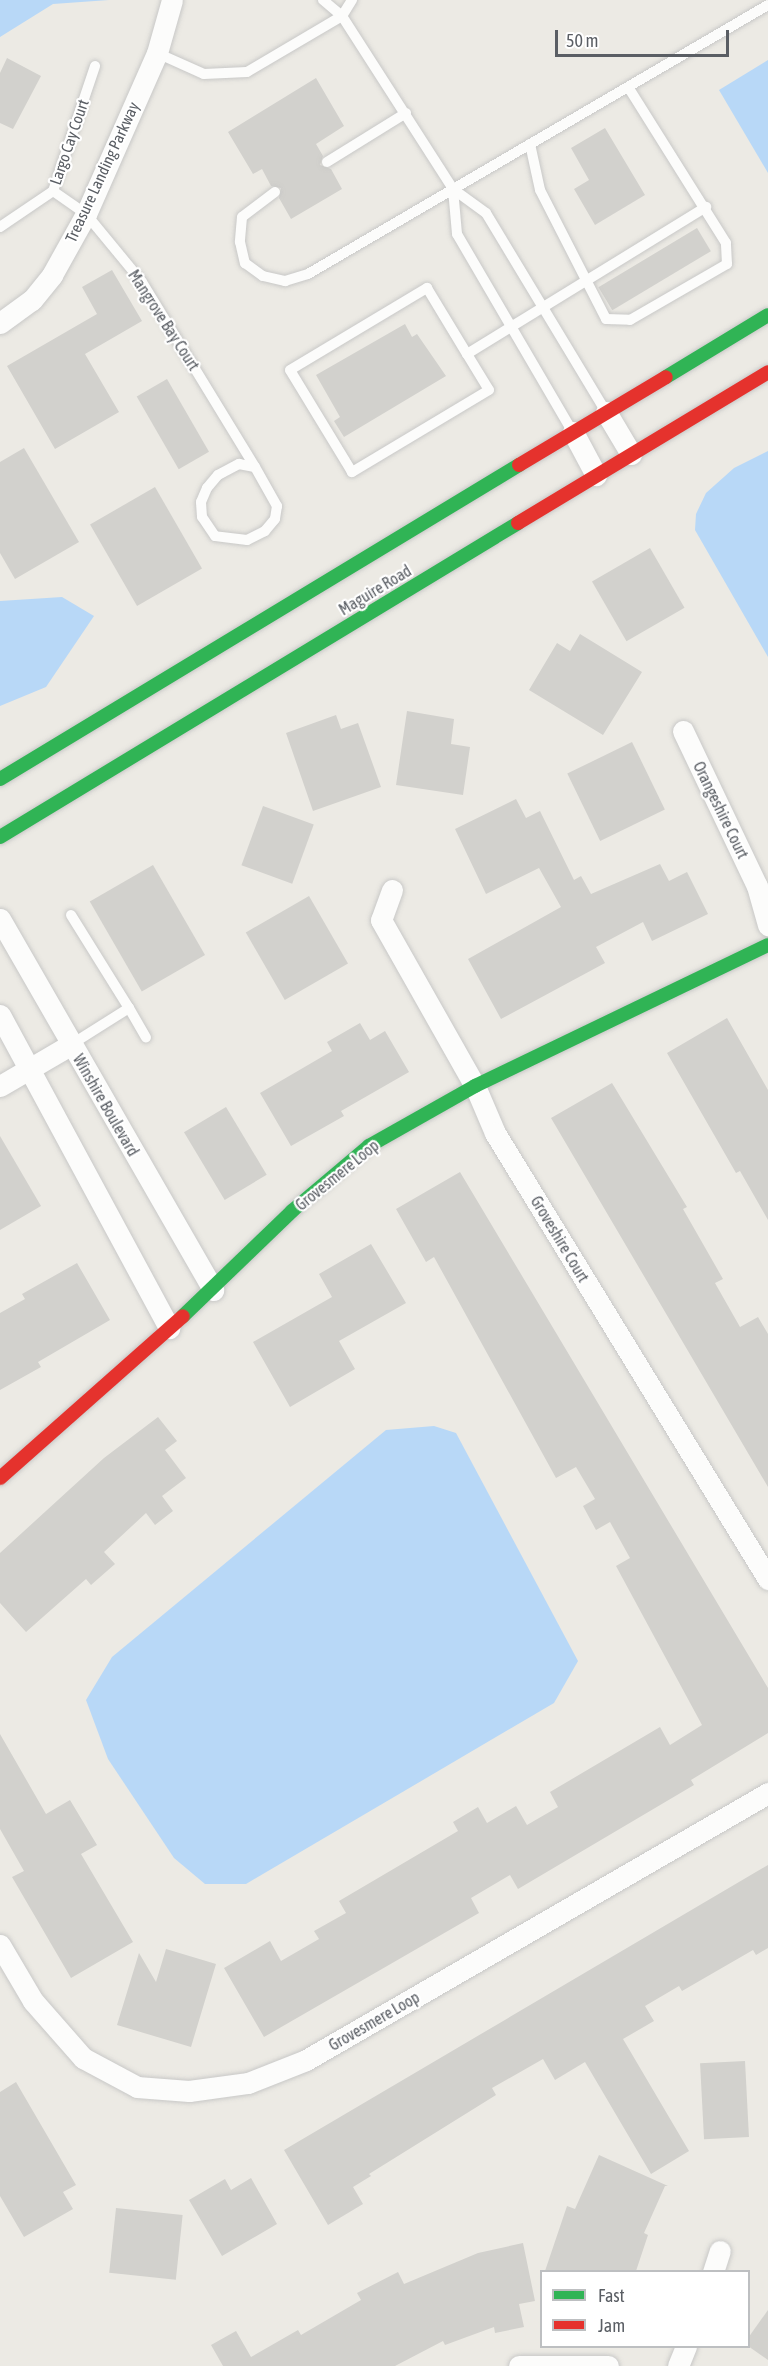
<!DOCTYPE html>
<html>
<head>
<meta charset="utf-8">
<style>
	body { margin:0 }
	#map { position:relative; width:768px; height:2366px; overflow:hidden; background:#eceae4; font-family:"Asap Condensed",sans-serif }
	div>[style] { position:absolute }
	.water>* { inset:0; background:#b8d8f7 }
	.building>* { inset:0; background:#d2d1cd; transform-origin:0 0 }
	.roads { filter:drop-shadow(0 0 2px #c8c8c7) drop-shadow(0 0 2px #c8c8c7) }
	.lane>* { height:10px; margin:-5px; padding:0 5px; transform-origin:5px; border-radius:5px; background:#fcfcfb }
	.street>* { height:21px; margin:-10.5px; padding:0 10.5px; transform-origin:10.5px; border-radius:10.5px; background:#fcfcfb }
	.fast>* { height:14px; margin:-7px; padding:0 7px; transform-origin:7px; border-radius:7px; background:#30b455 }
	.jam>* { height:14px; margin:-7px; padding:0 7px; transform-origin:7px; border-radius:7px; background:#e5322d }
	span { translate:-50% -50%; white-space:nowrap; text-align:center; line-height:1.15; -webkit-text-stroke:4.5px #fff; paint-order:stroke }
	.street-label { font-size:16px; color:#5a5e64 }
	.legend { position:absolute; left:540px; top:2270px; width:210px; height:78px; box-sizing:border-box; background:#fff; border:2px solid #bdbfc1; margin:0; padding:8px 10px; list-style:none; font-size:18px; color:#5a5e64 }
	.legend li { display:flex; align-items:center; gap:12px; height:30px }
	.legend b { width:30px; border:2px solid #bdbfc1 }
	.scale { position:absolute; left:555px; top:30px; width:174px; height:27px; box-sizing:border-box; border:3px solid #5a5e64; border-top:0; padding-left:8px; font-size:18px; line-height:21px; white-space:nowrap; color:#5a5e64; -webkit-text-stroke:4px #fff; paint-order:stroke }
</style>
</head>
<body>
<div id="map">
	<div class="water">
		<div style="clip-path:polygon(0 0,109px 0,53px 4px,0 37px)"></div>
		<div style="clip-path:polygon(768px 60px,768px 173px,719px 90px)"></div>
		<div style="clip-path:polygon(768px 451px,768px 657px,695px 530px,696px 514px,706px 493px,734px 468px)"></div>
		<div style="clip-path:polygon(62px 597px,94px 616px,46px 687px,0 706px,0 601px)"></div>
		<div style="clip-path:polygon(434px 1426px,456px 1433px,578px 1661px,554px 1703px,246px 1884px,205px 1884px,174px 1858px,108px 1759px,86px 1700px,112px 1657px,386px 1430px)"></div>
	</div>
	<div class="building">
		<div style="clip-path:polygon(7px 58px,41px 76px,13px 129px,0 123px,0 73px)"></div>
		<div style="clip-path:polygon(316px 78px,344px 126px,316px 144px,323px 156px,320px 165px,331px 169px,342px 189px,291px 219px,279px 198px,281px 188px,271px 186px,262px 169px,253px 174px,228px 132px)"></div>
		<div style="clip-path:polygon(605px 128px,645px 195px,595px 225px,574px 189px,589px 180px,571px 148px)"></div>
		<div style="left:697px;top:228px;width:27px;height:115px;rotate:59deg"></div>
		<div style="clip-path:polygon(112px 270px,142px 321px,85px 354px,119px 412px,55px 449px,7px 366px,97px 314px,82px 287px)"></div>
		<div style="clip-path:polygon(405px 324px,412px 337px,417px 334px,446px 376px,344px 437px,334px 421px,340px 417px,316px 375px)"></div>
		<div style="left:167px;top:379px;width:84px;height:35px;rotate:60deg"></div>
		<div style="clip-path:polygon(24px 448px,79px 542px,15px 579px,0 553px,0 462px)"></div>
		<div style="left:155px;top:487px;width:94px;height:75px;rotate:60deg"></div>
		<div style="left:650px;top:548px;width:69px;height:67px;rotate:60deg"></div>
		<div style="clip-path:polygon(580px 634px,642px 672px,603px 735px,529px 690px,557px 643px,570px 651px)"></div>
		<div style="clip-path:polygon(407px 711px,454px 719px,451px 744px,470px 747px,463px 795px,396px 785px)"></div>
		<div style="clip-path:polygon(336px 715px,341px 729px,358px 723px,381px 787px,313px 811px,286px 733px)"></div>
		<div style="left:632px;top:742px;width:75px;height:72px;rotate:64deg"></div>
		<div style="clip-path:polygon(516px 799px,526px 818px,540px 811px,574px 880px,581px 876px,591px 894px,660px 864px,669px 881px,687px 872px,708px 914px,652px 941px,643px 922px,596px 947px,605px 963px,501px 1019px,468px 959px,561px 907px,539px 868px,486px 894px,455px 829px)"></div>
		<div style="left:263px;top:806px;width:54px;height:63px;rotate:20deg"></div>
		<div style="left:153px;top:865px;width:104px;height:73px;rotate:60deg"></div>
		<div style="left:309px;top:896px;width:78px;height:73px;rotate:60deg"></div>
		<div style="clip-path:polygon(727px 1018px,768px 1090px,768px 1220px,740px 1171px,736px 1173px,667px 1053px)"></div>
		<div style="clip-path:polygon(360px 1023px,370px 1040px,385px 1031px,409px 1072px,341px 1111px,344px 1116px,291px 1146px,260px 1093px,332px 1051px,327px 1042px)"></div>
		<div style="clip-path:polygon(612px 1083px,687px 1207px,683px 1209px,723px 1279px,715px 1283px,740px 1327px,758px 1317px,768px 1334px,768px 1487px,551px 1118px)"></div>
		<div style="left:226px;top:1107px;width:79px;height:49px;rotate:59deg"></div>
		<div style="clip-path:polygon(0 1136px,41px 1206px,0 1230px)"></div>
		<div style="clip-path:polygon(460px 1172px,768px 1688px,768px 1733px,691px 1780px,694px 1785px,518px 1889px,510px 1875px,471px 1898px,479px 1913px,264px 2037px,224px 1968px,270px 1941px,281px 1961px,319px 1939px,314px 1931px,346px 1913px,339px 1901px,458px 1831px,453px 1822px,478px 1807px,487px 1823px,516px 1806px,527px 1825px,558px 1807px,550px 1792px,660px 1727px,670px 1745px,702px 1725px,616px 1566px,630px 1558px,610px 1522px,596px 1530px,583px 1506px,595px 1499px,576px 1467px,556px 1478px,434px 1257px,426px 1262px,396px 1209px)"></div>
		<div style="clip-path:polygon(371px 1244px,406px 1303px,339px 1341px,355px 1369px,290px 1407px,253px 1342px,332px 1297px,319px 1274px)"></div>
		<div style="clip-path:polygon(77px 1263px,110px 1320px,38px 1362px,41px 1367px,0 1390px,0 1313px,25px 1299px,22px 1294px)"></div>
		<div style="clip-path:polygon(158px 1417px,177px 1441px,165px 1450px,186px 1478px,162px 1496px,173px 1511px,155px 1525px,146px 1513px,104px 1552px,115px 1564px,91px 1585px,86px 1579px,26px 1632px,0 1603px,0 1553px,104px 1458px)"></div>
		<div style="clip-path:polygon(0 1734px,46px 1814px,70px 1800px,97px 1845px,81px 1854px,133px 1942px,71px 1978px,12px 1877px,24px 1871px,0 1829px)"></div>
		<div style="clip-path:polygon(768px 1865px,768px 1948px,756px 1955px,753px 1950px,682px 1991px,679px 1986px,645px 2006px,654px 2021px,623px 2039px,689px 2151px,651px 2174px,585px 2062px,555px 2080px,543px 2059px,492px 2088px,496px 2095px,369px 2174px,371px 2176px,353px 2187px,363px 2204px,328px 2225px,284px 2150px)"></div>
		<div style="clip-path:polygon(166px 1949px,216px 1964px,191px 2047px,117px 2025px,139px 1953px,156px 1982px)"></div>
		<div style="left:745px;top:2061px;width:76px;height:45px;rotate:87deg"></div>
		<div style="clip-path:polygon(16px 2082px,76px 2185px,63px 2192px,73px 2209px,24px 2237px,0 2196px,0 2092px)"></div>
		<div style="clip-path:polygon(599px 2155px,668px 2186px,665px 2186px,644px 2233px,648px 2235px,636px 2271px,545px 2271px,567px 2206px,575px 2209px)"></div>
		<div style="clip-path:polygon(251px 2178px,277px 2224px,222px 2256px,189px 2200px,225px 2179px,231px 2190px)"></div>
		<div style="left:116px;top:2208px;width:67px;height:65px;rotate:6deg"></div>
		<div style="clip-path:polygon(523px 2243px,535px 2301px,519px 2304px,524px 2327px,495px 2333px,494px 2327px,445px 2345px,443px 2341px,395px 2366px,223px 2366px,211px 2345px,236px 2331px,251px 2357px,298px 2330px,301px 2335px,361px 2300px,357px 2293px,398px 2272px,404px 2284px,478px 2253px)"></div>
		<div style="clip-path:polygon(768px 2310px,768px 2360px,748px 2346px,748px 2338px)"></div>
	</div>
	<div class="roads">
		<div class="lane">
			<div style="left:323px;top:0;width:25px;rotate:40deg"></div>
			<div style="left:342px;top:16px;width:206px;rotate:57.3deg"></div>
			<div style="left:453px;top:189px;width:41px;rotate:36deg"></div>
			<div style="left:486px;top:213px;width:232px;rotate:58.9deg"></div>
			<div style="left:157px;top:53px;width:51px;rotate:24.1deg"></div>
			<div style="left:204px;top:74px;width:43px;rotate:-2.7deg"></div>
			<div style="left:247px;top:72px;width:110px;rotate:-30.5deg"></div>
			<div style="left:342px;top:16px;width:19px;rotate:-58deg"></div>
			<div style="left:530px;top:144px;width:47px;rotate:77.7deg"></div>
			<div style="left:540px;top:190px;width:145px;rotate:62.9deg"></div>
			<div style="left:606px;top:319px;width:24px;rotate:2deg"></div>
			<div style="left:630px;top:320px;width:112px;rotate:-30deg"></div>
			<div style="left:727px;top:264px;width:21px;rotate:-93deg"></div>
			<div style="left:726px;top:243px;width:184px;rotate:-122.1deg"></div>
			<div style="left:327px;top:162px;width:93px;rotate:-31.8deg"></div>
			<div style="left:453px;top:189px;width:45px;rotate:84.9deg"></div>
			<div style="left:457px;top:234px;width:228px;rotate:59.7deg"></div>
			<div style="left:53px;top:191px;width:40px;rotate:34.9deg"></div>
			<div style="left:86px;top:214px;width:88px;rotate:50.5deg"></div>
			<div style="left:142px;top:282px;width:217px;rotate:58.6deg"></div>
			<div style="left:255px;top:467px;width:45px;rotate:60.6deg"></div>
			<div style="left:277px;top:506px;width:13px;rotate:99deg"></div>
			<div style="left:275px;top:519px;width:16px;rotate:130deg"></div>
			<div style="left:265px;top:531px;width:20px;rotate:153deg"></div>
			<div style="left:247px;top:540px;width:32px;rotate:-173deg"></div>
			<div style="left:215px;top:536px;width:23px;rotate:-124deg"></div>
			<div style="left:202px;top:517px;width:15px;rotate:-94deg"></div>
			<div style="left:201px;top:502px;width:15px;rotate:-67deg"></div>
			<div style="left:207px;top:488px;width:17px;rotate:-50deg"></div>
			<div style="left:218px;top:475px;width:24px;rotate:-28deg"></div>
			<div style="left:239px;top:464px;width:16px;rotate:11deg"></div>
			<div style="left:275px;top:192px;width:41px;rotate:142.9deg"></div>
			<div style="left:242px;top:217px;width:25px;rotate:95deg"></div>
			<div style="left:240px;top:242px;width:22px;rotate:77deg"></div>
			<div style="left:245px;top:263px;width:22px;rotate:36deg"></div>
			<div style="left:263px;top:276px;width:23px;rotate:13deg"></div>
			<div style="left:285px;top:281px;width:24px;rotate:-17deg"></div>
			<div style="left:308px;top:274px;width:533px;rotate:-30.32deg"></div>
			<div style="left:0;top:227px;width:64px;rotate:-34.2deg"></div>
			<div style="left:53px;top:191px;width:132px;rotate:-71.4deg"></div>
			<div style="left:467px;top:354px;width:42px;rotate:58.6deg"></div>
			<div style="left:489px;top:390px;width:160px;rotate:149.1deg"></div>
			<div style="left:352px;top:472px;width:119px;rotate:-121.3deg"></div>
			<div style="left:290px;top:370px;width:160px;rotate:-30.9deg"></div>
			<div style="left:427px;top:288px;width:77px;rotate:58.8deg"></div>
			<div style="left:467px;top:354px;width:281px;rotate:-31.6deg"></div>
			<div style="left:71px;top:915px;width:110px;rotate:58.1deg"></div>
			<div style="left:129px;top:1008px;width:67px;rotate:147.7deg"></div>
			<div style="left:129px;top:1008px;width:34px;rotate:60deg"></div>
		</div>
		<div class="street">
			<div style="left:0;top:323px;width:39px;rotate:-36deg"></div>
			<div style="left:32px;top:300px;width:32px;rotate:-51deg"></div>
			<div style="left:52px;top:275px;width:70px;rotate:-60.9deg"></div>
			<div style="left:86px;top:214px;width:176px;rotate:-66.2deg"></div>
			<div style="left:157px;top:53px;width:55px;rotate:-74.2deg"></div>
			<div style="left:606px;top:412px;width:49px;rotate:59.2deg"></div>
			<div style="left:573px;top:432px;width:49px;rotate:61.9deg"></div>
			<div style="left:683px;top:731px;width:172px;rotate:64.5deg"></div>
			<div style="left:757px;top:886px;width:41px;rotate:74.2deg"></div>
			<div style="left:392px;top:890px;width:32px;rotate:110deg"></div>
			<div style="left:381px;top:920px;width:191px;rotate:60.5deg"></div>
			<div style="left:475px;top:1086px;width:51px;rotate:66.9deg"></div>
			<div style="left:495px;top:1133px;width:523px;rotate:58.53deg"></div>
			<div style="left:0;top:919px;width:428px;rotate:60.1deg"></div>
			<div style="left:0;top:1015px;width:356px;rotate:61.6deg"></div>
			<div style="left:0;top:1086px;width:83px;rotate:-30.3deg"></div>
			<div style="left:0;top:1945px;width:65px;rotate:59.5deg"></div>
			<div style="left:33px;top:2001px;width:76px;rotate:48.7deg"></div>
			<div style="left:83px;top:2058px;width:61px;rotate:28.2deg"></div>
			<div style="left:137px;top:2087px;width:52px;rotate:4.4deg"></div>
			<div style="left:189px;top:2091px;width:60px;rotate:-7.7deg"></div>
			<div style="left:248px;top:2083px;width:62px;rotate:-21.6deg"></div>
			<div style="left:306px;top:2060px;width:534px;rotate:-30.02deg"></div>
			<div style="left:713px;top:2272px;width:22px;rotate:-72deg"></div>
			<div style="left:519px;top:2366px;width:89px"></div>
			<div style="left:678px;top:2366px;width:22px;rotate:-68deg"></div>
		</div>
		<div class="fast">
			<div style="left:666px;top:377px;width:119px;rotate:-31.3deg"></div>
			<div style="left:0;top:779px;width:607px;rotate:-31.17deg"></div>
			<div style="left:0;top:837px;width:606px;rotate:-31.22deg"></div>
			<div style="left:183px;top:1316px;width:151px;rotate:-43.9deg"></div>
			<div style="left:292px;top:1211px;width:101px;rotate:-40.2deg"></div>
			<div style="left:369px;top:1146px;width:122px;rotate:-29.5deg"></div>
			<div style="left:475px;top:1086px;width:325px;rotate:-25.7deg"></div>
		</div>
		<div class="jam">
			<div style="left:519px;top:465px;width:171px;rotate:-30.9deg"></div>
			<div style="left:518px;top:523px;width:292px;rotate:-31.1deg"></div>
			<div style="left:0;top:1478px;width:244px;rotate:-41.5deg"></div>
		</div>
	</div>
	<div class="street-label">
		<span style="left:69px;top:142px;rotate:-71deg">Largo Cay Court</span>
		<span style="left:102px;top:172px;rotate:-65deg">Treasure Landing Parkway</span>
		<span style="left:164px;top:320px;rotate:57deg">Mangrove Bay Court</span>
		<span style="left:375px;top:590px;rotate:-31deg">Maguire Road</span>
		<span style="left:721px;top:810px;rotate:64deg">Orangeshire Court</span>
		<span style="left:106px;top:1105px;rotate:60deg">Winshire Boulevard</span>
		<span style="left:337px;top:1175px;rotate:-39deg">Grovesmere Loop</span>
		<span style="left:560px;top:1239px;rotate:59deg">Groveshire Court</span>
		<span style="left:374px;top:2021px;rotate:-30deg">Grovesmere Loop</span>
	</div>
	<ul class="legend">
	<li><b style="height:8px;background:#30b455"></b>Fast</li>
	<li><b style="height:8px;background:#e5322d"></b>Jam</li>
	</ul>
	<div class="scale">50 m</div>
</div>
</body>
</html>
